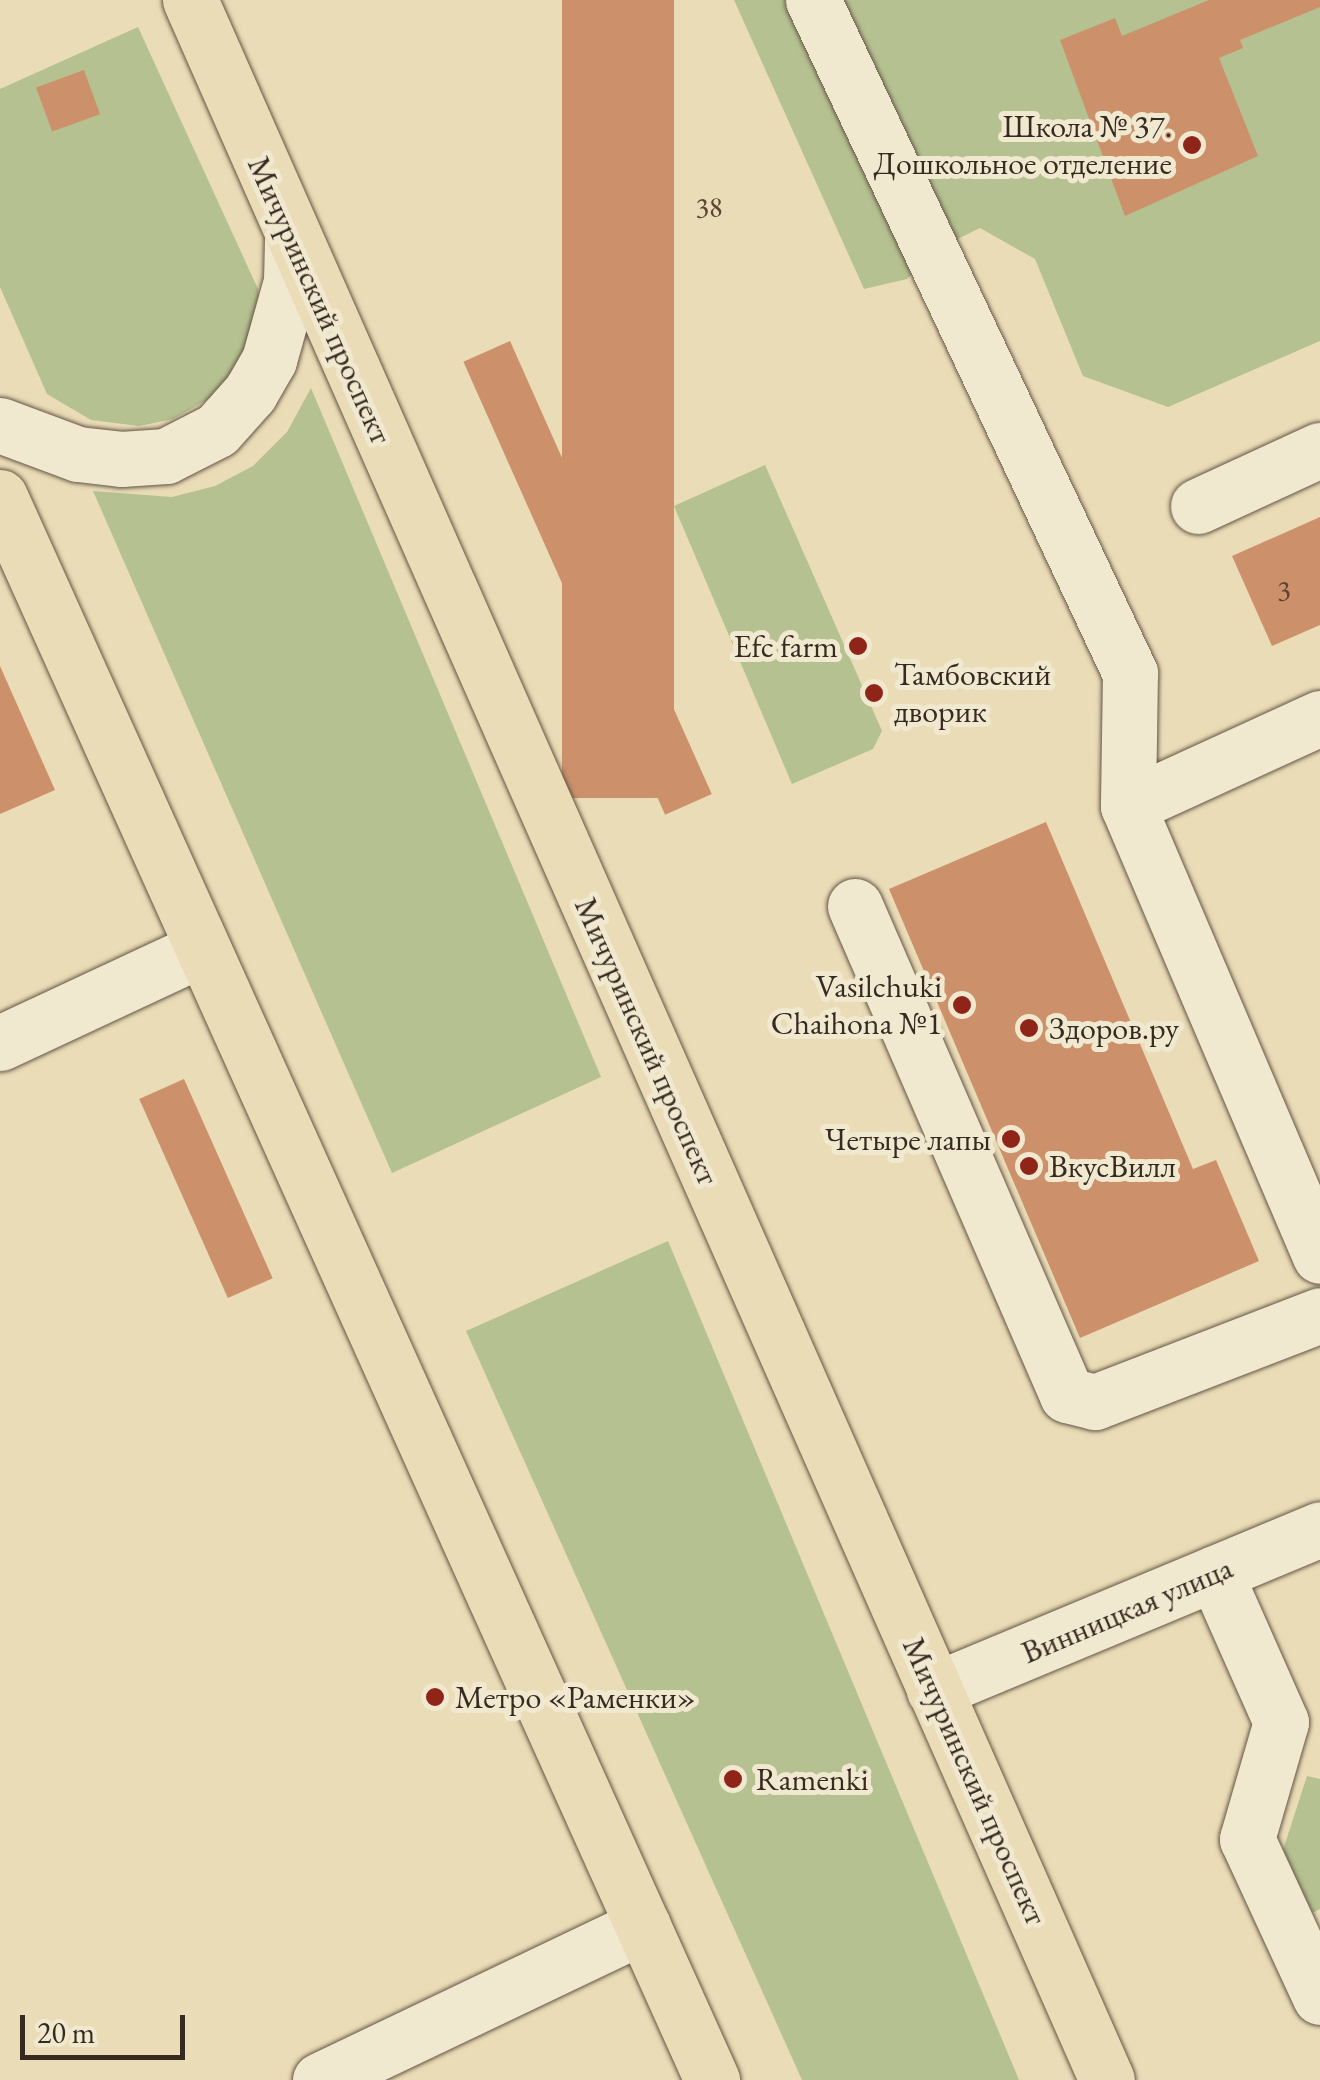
<!DOCTYPE html>
<html>
<head>
<meta charset="utf-8">
<style>
	body { margin:0 }
	#map { position:relative; width:1320px; height:2080px; overflow:hidden; background:#eadcb6; font-family:"EB Garamond",serif }
	div>[style] { position:absolute }
	.green>* { inset:0; background:#b5c190 }
	.building>* { inset:0; background:#cc916b; transform-origin:0 0 }
	.roads { filter:drop-shadow(0 0 2px #645646) drop-shadow(0 0 2px #645646) }
	.minor>* { height:55px; margin:-27.5px; padding:0 27.5px; transform-origin:27.5px; border-radius:27.5px; background:#f1e8d0 }
	.major>* { height:55px; margin:-27.5px; padding:0 27.5px; transform-origin:27.5px; border-radius:27.5px; background:#eadcb6 }
	.dots>* { width:28px; height:28px; translate:-50% -50%; box-sizing:border-box; border:5px solid #f1e8d0; border-radius:50% }
	span { translate:-50% -50%; white-space:nowrap; text-align:center; line-height:1.15; -webkit-text-stroke:10px #f1e8d0; paint-order:stroke }
	.number-label { font-size:28px; color:#5c4434 }
	.number-label span { -webkit-text-stroke-width:0 }
	.poi-label { font-size:32px; color:#372a21 }
	.right { translate:-100% -50%; text-align:right }
	.left { translate:0 -50%; text-align:left }
	.street-label { font-size:32px; color:#372a21 }
	.scale { position:absolute; left:20px; top:2015px; width:165px; height:45px; box-sizing:border-box; border:5px solid #372a21; border-top:0; padding-left:12px; font-size:30px; line-height:35px; white-space:nowrap; color:#372a21; -webkit-text-stroke:8px #f1e8d0; paint-order:stroke }
</style>
</head>
<body>
<div id="map">
	<div class="green">
		<div style="clip-path:polygon(734px 0,1320px 0,1320px 341px,1168px 407px,1083px 376px,1035px 259px,980px 228px,939px 248px,907px 279px,864px 289px)"></div>
		<div style="clip-path:polygon(138px 27px,258px 289px,258px 308px,240px 363px,212px 397px,173px 419px,139px 426px,91px 420px,47px 394px,0 287px,0 89px)"></div>
		<div style="clip-path:polygon(311px 388px,601px 1077px,392px 1173px,93px 491px,172px 497px,215px 486px,253px 466px,287px 432px)"></div>
		<div style="clip-path:polygon(765px 465px,882px 731px,873px 749px,792px 784px,674px 506px)"></div>
		<div style="clip-path:polygon(668px 1241px,1019px 2080px,802px 2080px,466px 1331px)"></div>
		<div style="clip-path:polygon(1307px 1776px,1320px 1779px,1320px 1909px,1313px 1913px,1283px 1850px)"></div>
	</div>
	<div class="building">
		<div style="left:562px;top:0;width:112px;height:798px"></div>
		<div style="clip-path:polygon(1209px 0,1320px 0,1320px 7px,1240px 40px,1243px 48px,1219px 58px,1258px 156px,1125px 216px,1060px 40px,1115px 18px,1122px 36px)"></div>
		<div style="left:84px;top:70px;width:47px;height:51px;rotate:70deg"></div>
		<div style="left:510px;top:341px;width:496px;height:51px;rotate:66deg"></div>
		<div style="clip-path:polygon(1320px 517px,1320px 625px,1272px 646px,1232px 556px)"></div>
		<div style="clip-path:polygon(0 666px,55px 790px,0 814px)"></div>
		<div style="clip-path:polygon(1046px 822px,1193px 1169px,1216px 1160px,1259px 1261px,1080px 1338px,889px 889px)"></div>
		<div style="left:184px;top:1079px;width:218px;height:49px;rotate:66deg"></div>
	</div>
	<div class="roads">
		<div class="minor">
			<div style="left:813px;top:0;width:744px;rotate:64.78deg"></div>
			<div style="left:1130px;top:673px;width:133px;rotate:90.9deg"></div>
			<div style="left:0;top:425px;width:83px;rotate:20.4deg"></div>
			<div style="left:78px;top:454px;width:43px;rotate:6.6deg"></div>
			<div style="left:121px;top:459px;width:45px;rotate:-3.8deg"></div>
			<div style="left:166px;top:456px;width:57px;rotate:-27deg"></div>
			<div style="left:217px;top:430px;width:50px;rotate:-48.3deg"></div>
			<div style="left:250px;top:393px;width:38px;rotate:-60deg"></div>
			<div style="left:269px;top:360px;width:82px;rotate:-74.4deg"></div>
			<div style="left:291px;top:281px;width:42px;rotate:-88.6deg"></div>
			<div style="left:1198px;top:506px;width:134px;rotate:-24.7deg"></div>
			<div style="left:1320px;top:718px;width:211px;rotate:155.4deg"></div>
			<div style="left:1128px;top:806px;width:489px;rotate:66.9deg"></div>
			<div style="left:855px;top:906px;width:533px;rotate:66.56deg"></div>
			<div style="left:1067px;top:1395px;width:29px;rotate:14deg"></div>
			<div style="left:1095px;top:1402px;width:241px;rotate:-21.1deg"></div>
			<div style="left:0;top:1043px;width:223px;rotate:-25deg"></div>
			<div style="left:1215px;top:1573px;width:163px;rotate:66.1deg"></div>
			<div style="left:1281px;top:1722px;width:122px;rotate:106.2deg"></div>
			<div style="left:1247px;top:1839px;width:174px;rotate:65.2deg"></div>
			<div style="left:934px;top:1690px;width:418px;rotate:-22.6deg"></div>
			<div style="left:320px;top:2080px;width:358px;rotate:-25.5deg"></div>
		</div>
		<div class="major">
			<div style="left:190px;top:0;width:2273px;rotate:66.21deg"></div>
			<div style="left:0;top:497px;width:1736px;rotate:65.78deg"></div>
		</div>
	</div>
	<div class="dots">
		<div style="left:1192px;top:145px;background:#8f2418"></div>
		<div style="left:858px;top:646px;background:#8f2418"></div>
		<div style="left:874px;top:693px;background:#8f2418"></div>
		<div style="left:962px;top:1005px;background:#8f2418"></div>
		<div style="left:1029px;top:1028px;background:#8f2418"></div>
		<div style="left:1011px;top:1139px;background:#8f2418"></div>
		<div style="left:1029px;top:1166px;background:#8f2418"></div>
		<div style="left:435px;top:1697px;background:#8f2418"></div>
		<div style="left:733px;top:1779px;background:#8f2418"></div>
	</div>
	<div class="number-label">
		<span style="left:709px;top:207px">38</span>
		<span style="left:1284px;top:590px">3</span>
	</div>
	<div class="poi-label">
		<span class="right" style="left:1172px;top:145px">Школа № 37.<br>Дошкольное отделение</span>
		<span class="right" style="left:838px;top:646px">Efc farm</span>
		<span class="left" style="left:894px;top:693px">Тамбовский<br>дворик</span>
		<span class="right" style="left:942px;top:1005px">Vasilchuki<br>Chaihona №1</span>
		<span class="left" style="left:1049px;top:1028px">Здоров.ру</span>
		<span class="right" style="left:991px;top:1139px">Четыре лапы</span>
		<span class="left" style="left:1049px;top:1166px">ВкусВилл</span>
		<span class="left" style="left:455px;top:1697px">Метро «Раменки»</span>
		<span class="left" style="left:756px;top:1779px">Ramenki</span>
	</div>
	<div class="street-label">
		<span style="left:320px;top:300px;rotate:66deg">Мичуринский проспект</span>
		<span style="left:647px;top:1041px;rotate:66deg">Мичуринский проспект</span>
		<span style="left:1127px;top:1610px;rotate:-23deg">Винницкая улица</span>
		<span style="left:975px;top:1781px;rotate:66deg">Мичуринский проспект</span>
	</div>
	<div class="scale">20 m</div>
</div>
</body>
</html>
